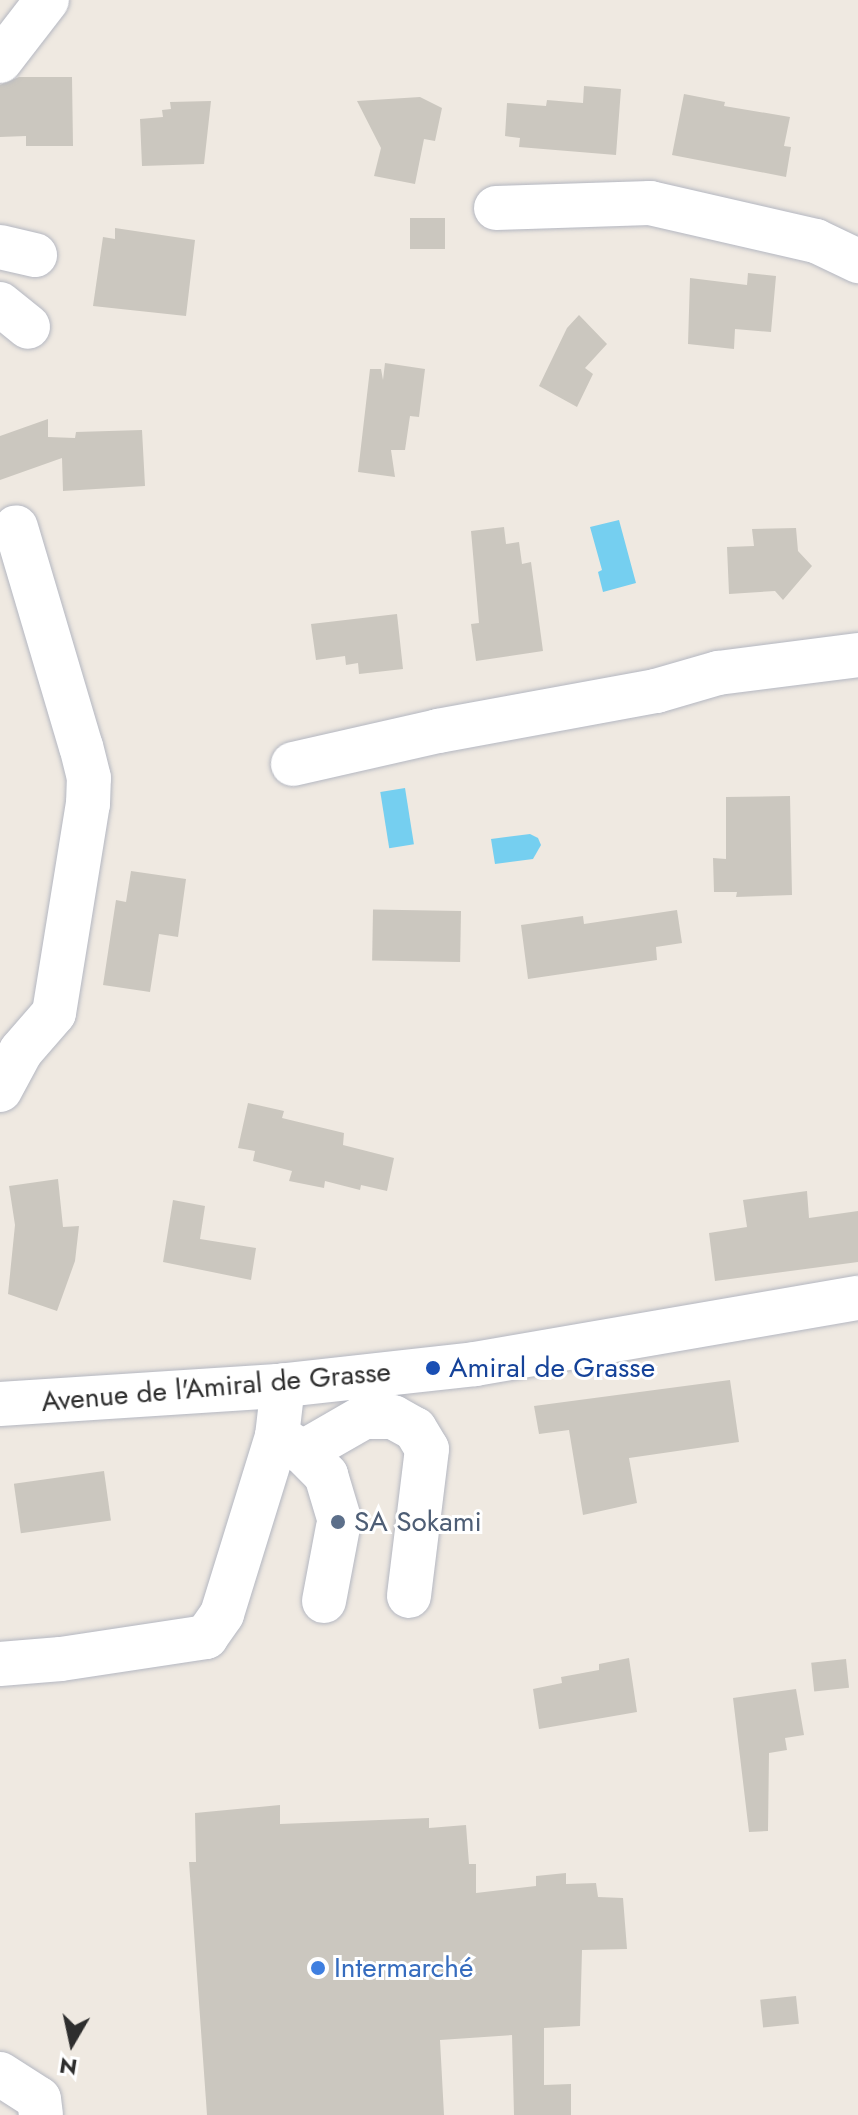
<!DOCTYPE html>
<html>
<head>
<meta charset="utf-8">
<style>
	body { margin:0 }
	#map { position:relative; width:858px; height:2115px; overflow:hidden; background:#efe9e1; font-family:Jost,sans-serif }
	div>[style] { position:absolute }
	.water>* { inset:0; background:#75cff0; transform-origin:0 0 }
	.building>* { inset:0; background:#cbc7bf; transform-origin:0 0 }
	.roads { filter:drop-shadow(0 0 2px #b4b7c1) drop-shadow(0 0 2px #b4b7c1) }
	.minor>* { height:44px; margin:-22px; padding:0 22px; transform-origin:22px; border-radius:22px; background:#fff }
	.dots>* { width:22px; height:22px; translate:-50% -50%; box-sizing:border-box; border:4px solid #fff; border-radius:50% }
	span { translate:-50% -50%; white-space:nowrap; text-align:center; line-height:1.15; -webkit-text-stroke:6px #fff; paint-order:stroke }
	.transit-label { font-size:28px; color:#164399 }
	.left { translate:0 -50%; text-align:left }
	.street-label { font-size:28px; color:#2e2e2e }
	.service-label { font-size:28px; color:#4e5e75 }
	.shop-label { font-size:28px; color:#366cbe }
	.north { position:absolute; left:32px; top:2003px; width:80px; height:80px; -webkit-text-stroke:6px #fff; paint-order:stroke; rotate:189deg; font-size:22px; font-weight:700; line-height:32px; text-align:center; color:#2e2e2e }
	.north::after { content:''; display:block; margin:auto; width:28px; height:36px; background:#2e2e2e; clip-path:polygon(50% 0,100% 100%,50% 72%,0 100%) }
</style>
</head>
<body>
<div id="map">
	<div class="water">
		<div style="clip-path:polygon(619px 520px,636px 583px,603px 592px,598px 572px,602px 570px,590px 527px)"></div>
		<div style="left:405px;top:788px;width:57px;height:25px;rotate:81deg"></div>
		<div style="clip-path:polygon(530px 834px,538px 838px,541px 845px,533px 859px,495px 864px,491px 839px)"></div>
	</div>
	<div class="building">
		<div style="clip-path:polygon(19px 77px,72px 77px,73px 146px,26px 146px,26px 136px,0 137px,0 85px)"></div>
		<div style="clip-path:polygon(584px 86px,621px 89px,616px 155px,519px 147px,520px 138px,505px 136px,507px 103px,546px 106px,547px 100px,583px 103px)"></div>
		<div style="clip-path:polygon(684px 94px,725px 102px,724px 106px,790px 117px,784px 146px,791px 147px,786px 177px,672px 155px)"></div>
		<div style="clip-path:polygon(420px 97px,442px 108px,435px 141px,424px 139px,415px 184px,374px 176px,381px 148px,357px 101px)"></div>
		<div style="clip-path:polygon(211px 101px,204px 164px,142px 166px,140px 119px,163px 117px,162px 110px,171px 109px,170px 102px)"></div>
		<div style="left:410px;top:218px;width:35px;height:31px"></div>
		<div style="clip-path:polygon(115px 228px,195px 240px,186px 316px,93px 306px,103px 237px,115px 239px)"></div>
		<div style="clip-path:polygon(748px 273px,776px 276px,771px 332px,735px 329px,734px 349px,688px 344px,690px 278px,747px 285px)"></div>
		<div style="clip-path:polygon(579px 315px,607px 344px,585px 368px,593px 374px,577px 407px,539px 386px,567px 328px)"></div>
		<div style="clip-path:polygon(385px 363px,425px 369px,419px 417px,410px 416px,405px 450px,391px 450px,395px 477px,358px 472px,370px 369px,381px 369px,383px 380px)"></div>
		<div style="clip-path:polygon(48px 419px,48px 437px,75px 438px,76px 432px,142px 430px,145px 486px,63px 491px,62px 458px,0 480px,0 436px)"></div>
		<div style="clip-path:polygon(504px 527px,506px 544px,519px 542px,522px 564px,531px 562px,543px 651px,476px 661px,471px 624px,479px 623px,471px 531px)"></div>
		<div style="clip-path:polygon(796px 528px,798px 551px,812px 566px,783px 600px,775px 591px,729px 594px,727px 547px,754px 546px,752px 529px)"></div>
		<div style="clip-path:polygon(397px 614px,403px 669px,359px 674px,358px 663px,346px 665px,345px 656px,316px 660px,311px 624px)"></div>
		<div style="clip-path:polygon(790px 796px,792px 895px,736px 897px,737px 892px,714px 892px,713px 858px,726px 859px,726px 797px)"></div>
		<div style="clip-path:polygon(131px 871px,186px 879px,178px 937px,159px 934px,150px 992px,103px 985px,116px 900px,126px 902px)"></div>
		<div style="clip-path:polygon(677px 910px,682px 943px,656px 947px,657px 960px,528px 979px,521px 925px,583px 916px,584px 924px)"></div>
		<div style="left:461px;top:911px;width:51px;height:88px;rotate:91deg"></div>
		<div style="clip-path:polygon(248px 1103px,284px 1111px,282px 1118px,344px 1133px,343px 1145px,394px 1158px,387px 1191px,361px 1185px,360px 1190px,325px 1181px,324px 1188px,289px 1181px,292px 1171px,253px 1161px,255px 1151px,238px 1148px)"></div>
		<div style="clip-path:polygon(58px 1179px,63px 1227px,79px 1226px,75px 1261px,57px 1311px,8px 1294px,15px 1225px,9px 1186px)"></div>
		<div style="clip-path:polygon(807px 1191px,809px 1218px,858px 1211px,858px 1262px,715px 1281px,709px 1233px,747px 1227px,743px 1200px)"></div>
		<div style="clip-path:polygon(173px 1200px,205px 1206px,200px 1239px,256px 1248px,251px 1280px,163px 1262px)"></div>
		<div style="clip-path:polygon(730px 1380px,739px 1442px,629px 1458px,637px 1503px,583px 1515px,569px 1430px,539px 1434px,534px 1406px)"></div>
		<div style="left:104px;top:1471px;width:50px;height:91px;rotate:82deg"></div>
		<div style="clip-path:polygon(629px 1658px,637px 1712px,539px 1729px,533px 1689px,562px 1683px,561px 1677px,599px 1670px,599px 1664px)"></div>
		<div style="left:846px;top:1659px;width:29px;height:35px;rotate:84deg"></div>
		<div style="clip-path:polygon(796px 1689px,804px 1735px,785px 1738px,787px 1750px,769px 1753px,768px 1831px,749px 1832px,733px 1698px)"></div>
		<div style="clip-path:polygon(280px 1805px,280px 1824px,429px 1818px,429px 1828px,466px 1825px,469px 1864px,476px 1864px,476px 1893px,536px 1886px,536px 1876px,566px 1873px,566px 1884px,596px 1883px,598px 1897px,623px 1898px,627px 1949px,582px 1950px,580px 2026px,544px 2028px,544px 2085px,571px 2084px,571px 2115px,514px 2115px,512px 2035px,440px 2040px,444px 2115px,207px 2115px,189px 1862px,196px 1862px,195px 1813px)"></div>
		<div style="left:796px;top:1996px;width:28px;height:36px;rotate:84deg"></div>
	</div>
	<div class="roads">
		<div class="minor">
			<div style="left:0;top:61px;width:77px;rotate:-52.4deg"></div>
			<div style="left:496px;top:208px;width:154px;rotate:-1.9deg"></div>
			<div style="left:650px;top:203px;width:170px;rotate:12.9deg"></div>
			<div style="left:816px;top:241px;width:47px;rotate:25.5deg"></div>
			<div style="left:0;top:247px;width:36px;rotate:13deg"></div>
			<div style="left:0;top:304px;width:36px;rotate:39deg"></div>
			<div style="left:293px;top:764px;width:149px;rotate:-12.8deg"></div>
			<div style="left:438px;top:731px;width:222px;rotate:-10.4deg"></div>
			<div style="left:656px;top:691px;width:65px;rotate:-16.2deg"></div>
			<div style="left:718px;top:673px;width:141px;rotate:-7.3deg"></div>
			<div style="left:0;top:1090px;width:44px;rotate:-61.7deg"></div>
			<div style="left:21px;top:1051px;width:50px;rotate:-49deg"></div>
			<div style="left:54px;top:1013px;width:212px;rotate:-80.8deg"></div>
			<div style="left:88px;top:804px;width:26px;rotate:-88deg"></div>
			<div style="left:89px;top:778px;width:32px;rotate:-104deg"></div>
			<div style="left:81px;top:747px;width:229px;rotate:-106.5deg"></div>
			<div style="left:0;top:1404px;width:278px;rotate:-3.7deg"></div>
			<div style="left:277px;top:1386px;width:199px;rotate:-6.3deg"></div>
			<div style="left:475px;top:1364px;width:389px;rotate:-9.8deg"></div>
			<div style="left:277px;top:1436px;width:31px;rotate:32deg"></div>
			<div style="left:303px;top:1452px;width:70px;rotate:-29.8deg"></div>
			<div style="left:364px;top:1417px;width:29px"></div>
			<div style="left:393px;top:1417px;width:25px;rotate:29deg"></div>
			<div style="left:415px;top:1429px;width:23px;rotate:59deg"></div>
			<div style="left:427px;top:1449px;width:148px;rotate:97deg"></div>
			<div style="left:303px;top:1452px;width:33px;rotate:45deg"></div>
			<div style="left:326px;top:1475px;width:42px;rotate:73.3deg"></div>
			<div style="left:324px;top:1601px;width:75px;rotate:-79.3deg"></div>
			<div style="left:0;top:1664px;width:61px;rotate:-4.7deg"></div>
			<div style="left:61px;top:1659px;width:147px;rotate:-8.6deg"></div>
			<div style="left:206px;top:1637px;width:28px;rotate:-55deg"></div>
			<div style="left:222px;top:1614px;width:186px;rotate:-72.8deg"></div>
			<div style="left:277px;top:1436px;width:51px;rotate:-83.3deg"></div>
			<div style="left:0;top:2074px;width:46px;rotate:32.7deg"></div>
			<div style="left:39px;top:2099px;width:16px;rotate:83deg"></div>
		</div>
	</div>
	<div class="dots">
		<div style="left:433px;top:1368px;background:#1a4fb4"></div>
		<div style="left:338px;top:1522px;background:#5c6f8a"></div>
		<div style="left:318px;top:1968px;background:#3f7fe0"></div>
	</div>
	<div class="transit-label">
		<span class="left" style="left:449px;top:1368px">Amiral de Grasse</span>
	</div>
	<div class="street-label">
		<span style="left:216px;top:1387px;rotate:-5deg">Avenue de l'Amiral de Grasse</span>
	</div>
	<div class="service-label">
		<span class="left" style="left:354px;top:1522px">SA Sokami</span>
	</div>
	<div class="shop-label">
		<span class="left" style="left:334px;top:1968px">Intermarché</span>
	</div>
	<div class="north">N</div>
</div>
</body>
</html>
